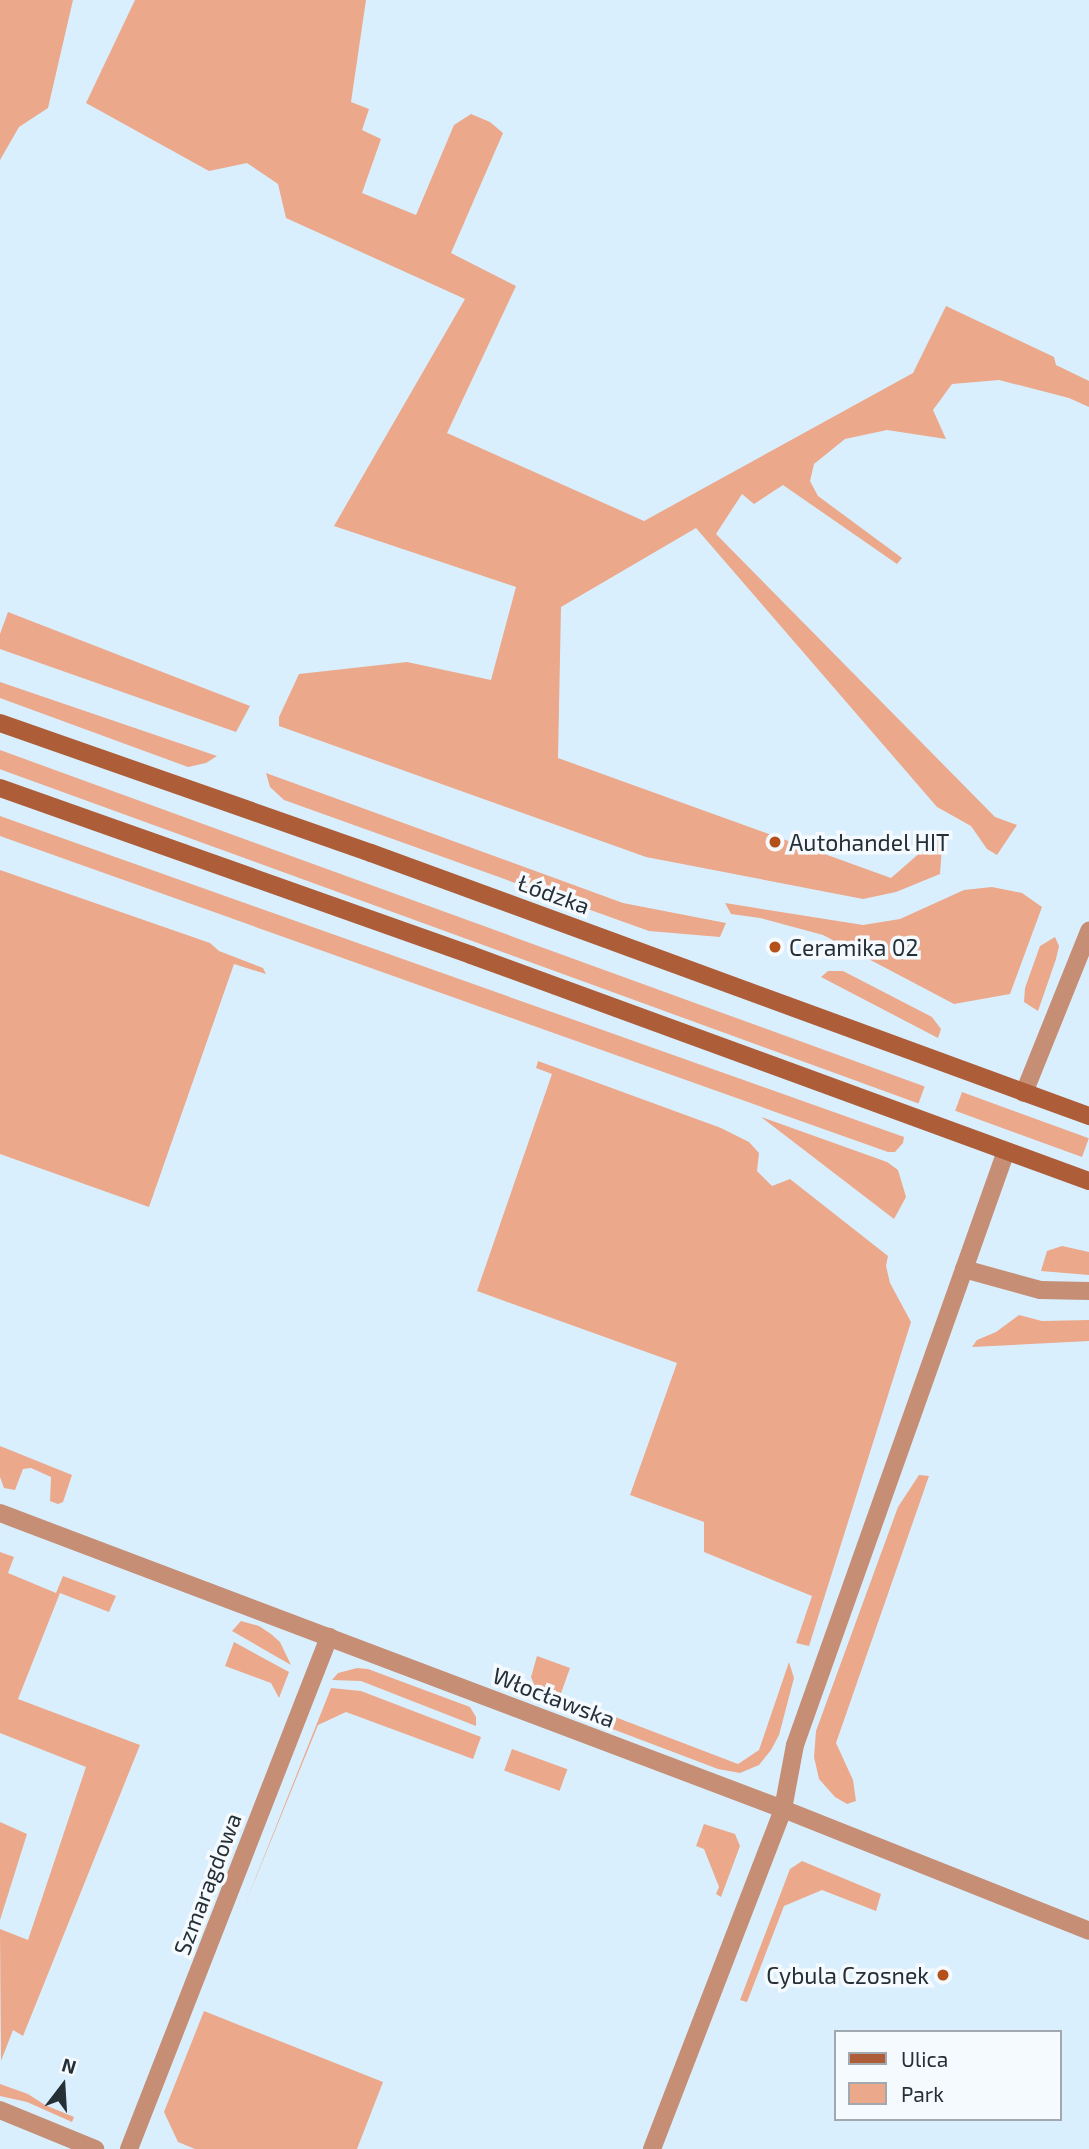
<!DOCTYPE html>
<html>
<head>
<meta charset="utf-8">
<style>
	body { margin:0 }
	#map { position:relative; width:1089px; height:2149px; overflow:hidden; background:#daeffe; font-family:"Exo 2",sans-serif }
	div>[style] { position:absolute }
	.green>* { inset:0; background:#eba88a; transform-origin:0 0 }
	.street>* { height:18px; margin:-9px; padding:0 9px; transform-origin:9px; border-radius:9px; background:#c58e75 }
	.secondary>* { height:18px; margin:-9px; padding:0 9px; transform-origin:9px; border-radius:9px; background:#ad5e39 }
	.dots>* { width:19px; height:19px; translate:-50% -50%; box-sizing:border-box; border:4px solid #f5fafe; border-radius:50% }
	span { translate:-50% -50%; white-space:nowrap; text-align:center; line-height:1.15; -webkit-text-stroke:7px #f5fafe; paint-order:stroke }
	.poi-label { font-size:23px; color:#252f36 }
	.left { translate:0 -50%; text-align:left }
	.right { translate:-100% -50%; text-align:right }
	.street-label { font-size:23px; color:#252f36 }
	.legend { position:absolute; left:834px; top:2030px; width:228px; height:91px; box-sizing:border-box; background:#f5fafe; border:2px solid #a2a9ae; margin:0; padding:9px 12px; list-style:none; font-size:21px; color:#252f36 }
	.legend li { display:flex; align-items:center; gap:14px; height:35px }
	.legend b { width:35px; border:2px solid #a2a9ae }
	.north { position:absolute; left:28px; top:2051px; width:70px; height:70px; -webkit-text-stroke:5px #f5fafe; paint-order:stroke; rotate:17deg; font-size:19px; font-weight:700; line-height:28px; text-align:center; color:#252f36 }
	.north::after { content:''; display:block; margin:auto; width:24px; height:32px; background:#252f36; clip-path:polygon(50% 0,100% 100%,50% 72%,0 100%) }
</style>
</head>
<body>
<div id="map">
	<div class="green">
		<div style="clip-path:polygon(0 0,73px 0,48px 108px,19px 127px,0 160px)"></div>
		<div style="clip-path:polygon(135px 0,366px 0,351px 102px,369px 109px,362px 130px,381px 139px,362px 193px,416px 215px,454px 125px,471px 114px,490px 122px,503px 133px,451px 253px,516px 286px,447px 433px,644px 521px,913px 373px,946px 306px,1054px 357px,1056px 365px,1089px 381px,1089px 407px,1069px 398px,999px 380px,952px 384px,933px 410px,946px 439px,887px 430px,845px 439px,814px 464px,810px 481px,818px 496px,902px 558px,897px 564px,783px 485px,754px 504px,742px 494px,716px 534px,995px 817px,1017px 825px,997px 855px,987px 849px,971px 826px,937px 807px,696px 528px,561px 607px,558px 758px,891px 878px,938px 837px,942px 846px,940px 874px,896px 892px,863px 899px,646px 857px,279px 726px,279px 717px,299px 674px,407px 662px,491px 680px,516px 587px,334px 526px,465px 299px,286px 218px,278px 184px,247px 163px,209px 171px,86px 103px)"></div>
		<div style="clip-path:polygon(8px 612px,250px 706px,236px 732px,0 649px,0 634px)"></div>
		<div style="clip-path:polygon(0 682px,217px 756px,206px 763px,188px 767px,0 698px)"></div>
		<div style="left:0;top:750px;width:984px;height:18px;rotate:20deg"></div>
		<div style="clip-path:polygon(266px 773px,623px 903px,726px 923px,720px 937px,649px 931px,284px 800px,270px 787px)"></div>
		<div style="clip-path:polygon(0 816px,904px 1137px,903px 1143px,895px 1152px,888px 1152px,0 836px)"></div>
		<div style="clip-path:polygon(0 870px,210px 943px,219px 951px,263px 968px,266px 974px,234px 964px,149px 1207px,0 1154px)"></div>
		<div style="clip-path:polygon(992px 887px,1022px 893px,1042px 907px,1010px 994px,954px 1004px,823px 935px,760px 918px,731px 914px,725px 903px,863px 925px,900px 919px,964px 890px)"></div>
		<div style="clip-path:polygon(1055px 937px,1059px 946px,1056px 959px,1038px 1011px,1024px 1002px,1025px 988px,1040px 946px)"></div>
		<div style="clip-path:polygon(828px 971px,843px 971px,932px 1017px,941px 1029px,938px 1038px,821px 977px)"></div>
		<div style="clip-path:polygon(538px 1061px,721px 1128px,749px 1142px,759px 1153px,757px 1171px,772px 1186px,790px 1179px,888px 1256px,886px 1266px,890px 1283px,911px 1322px,809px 1646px,796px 1643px,812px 1596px,704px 1552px,704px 1522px,630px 1495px,677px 1363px,477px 1291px,552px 1074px,536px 1068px)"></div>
		<div style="left:962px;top:1092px;width:135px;height:20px;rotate:20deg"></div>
		<div style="clip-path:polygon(761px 1117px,887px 1162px,898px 1170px,906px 1197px,894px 1219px)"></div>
		<div style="clip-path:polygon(1062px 1246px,1089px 1252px,1089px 1275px,1041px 1271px,1047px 1251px)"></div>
		<div style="clip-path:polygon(1019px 1315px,1042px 1321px,1089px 1320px,1089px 1341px,972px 1347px,977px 1340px,996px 1332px)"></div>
		<div style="clip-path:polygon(0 1446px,72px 1475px,63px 1502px,58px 1504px,50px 1501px,51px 1477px,31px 1468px,23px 1469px,15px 1490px,4px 1488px,0 1477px)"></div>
		<div style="clip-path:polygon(919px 1475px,929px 1476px,836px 1743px,853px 1780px,856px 1801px,847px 1804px,835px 1797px,819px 1779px,814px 1757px,816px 1731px,898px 1507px)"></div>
		<div style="clip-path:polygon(0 1552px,14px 1557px,8px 1573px,56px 1593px,63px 1576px,116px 1596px,109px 1612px,60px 1593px,18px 1699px,140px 1745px,23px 2036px,13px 2030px,1px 2061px,0 1929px,28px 1940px,86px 1767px,0 1733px)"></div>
		<div style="clip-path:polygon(241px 1621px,259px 1626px,271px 1634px,280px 1642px,291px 1665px,232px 1631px)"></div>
		<div style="clip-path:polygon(234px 1642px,289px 1672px,279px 1698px,271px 1683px,225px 1666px)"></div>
		<div style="clip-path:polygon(537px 1656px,570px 1668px,560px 1696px,738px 1764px,759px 1750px,789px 1662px,794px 1678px,779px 1735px,771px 1750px,759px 1765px,740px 1773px,718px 1769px,557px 1708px,553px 1697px,535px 1687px,531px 1677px)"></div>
		<div style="clip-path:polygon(357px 1668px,368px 1669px,470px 1707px,476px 1717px,476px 1726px,361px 1681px,332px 1680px,338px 1673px)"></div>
		<div style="clip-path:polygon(331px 1688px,361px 1691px,481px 1737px,473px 1759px,346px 1712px,318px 1725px,244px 1907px)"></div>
		<div style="left:512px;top:1749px;width:59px;height:23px;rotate:20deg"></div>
		<div style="clip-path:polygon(0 1822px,27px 1834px,0 1920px)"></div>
		<div style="clip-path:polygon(704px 1824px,735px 1834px,740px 1846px,721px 1897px,716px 1894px,719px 1887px,704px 1849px,696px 1846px)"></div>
		<div style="clip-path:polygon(802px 1861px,881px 1894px,876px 1911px,822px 1890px,784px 1906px,747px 2002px,740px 2000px,790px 1869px)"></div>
		<div style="clip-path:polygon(204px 2011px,383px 2082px,357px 2149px,195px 2149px,178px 2142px,164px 2112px)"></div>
		<div style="clip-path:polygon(0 2084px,28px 2094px,45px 2105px,74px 2117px,72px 2122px,27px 2102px,0 2096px)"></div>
	</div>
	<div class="street">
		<div style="left:1024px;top:1093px;width:175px;rotate:-68.1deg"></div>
		<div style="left:964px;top:1269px;width:79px;rotate:15.4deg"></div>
		<div style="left:1040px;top:1290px;width:49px;rotate:1.2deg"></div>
		<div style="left:0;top:1513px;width:837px;rotate:20.71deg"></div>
		<div style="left:783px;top:1809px;width:329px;rotate:21.7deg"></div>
		<div style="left:0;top:2110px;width:103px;rotate:22.3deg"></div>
		<div style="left:129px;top:2149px;width:550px;rotate:-68.66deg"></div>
		<div style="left:652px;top:2149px;width:364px;rotate:-68.9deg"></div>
		<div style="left:783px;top:1809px;width:65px;rotate:-79.4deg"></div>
		<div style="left:795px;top:1745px;width:630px;rotate:-70.44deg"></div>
	</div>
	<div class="secondary">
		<div style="left:0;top:723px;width:393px;rotate:19.3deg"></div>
		<div style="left:371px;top:853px;width:765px;rotate:20.12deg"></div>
		<div style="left:0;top:788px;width:500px;rotate:19.5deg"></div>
		<div style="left:471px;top:955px;width:658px;rotate:20.09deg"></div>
	</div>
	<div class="dots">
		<div style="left:775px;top:842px;background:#b4511b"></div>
		<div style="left:775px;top:947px;background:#b4511b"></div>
		<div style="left:943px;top:1975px;background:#b4511b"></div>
	</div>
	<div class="poi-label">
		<span class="left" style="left:789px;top:842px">Autohandel HIT</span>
		<span class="left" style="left:789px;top:947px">Ceramika 02</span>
		<span class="right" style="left:929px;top:1975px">Cybula Czosnek</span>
	</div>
	<div class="street-label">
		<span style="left:554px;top:894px;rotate:20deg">Łódzka</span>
		<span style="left:554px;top:1697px;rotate:21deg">Włocławska</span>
		<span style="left:207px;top:1884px;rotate:-69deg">Szmaragdowa</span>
	</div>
	<ul class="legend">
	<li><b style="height:9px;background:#ad5e39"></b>Ulica</li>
	<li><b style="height:19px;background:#eba88a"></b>Park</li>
	</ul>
	<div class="north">N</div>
</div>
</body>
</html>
